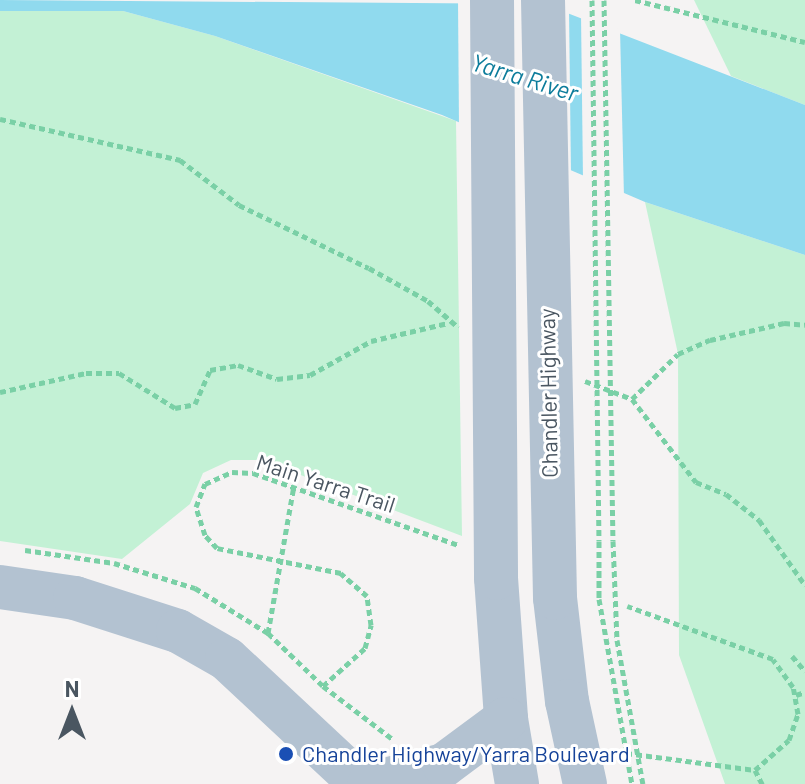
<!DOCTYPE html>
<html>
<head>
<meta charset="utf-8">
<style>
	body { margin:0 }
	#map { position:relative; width:805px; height:784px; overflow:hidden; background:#f5f3f3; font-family:Barlow,sans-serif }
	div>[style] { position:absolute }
	.green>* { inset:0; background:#c3f1d5 }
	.water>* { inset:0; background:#90daee }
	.pier>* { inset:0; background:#f5f3f3 }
	.path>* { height:5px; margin-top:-2.5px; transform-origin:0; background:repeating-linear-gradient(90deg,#7ad0a6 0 6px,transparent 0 10px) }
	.major>* { height:44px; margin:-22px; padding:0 22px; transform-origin:22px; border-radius:22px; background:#b3c2d1 }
	.path-bridge>* { height:5px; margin-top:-2.5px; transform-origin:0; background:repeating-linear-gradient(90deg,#7ad0a6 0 6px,transparent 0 10px) }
	.major-bridge>* { height:44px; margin:-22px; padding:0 22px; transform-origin:22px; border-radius:22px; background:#b3c2d1 }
	.dots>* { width:22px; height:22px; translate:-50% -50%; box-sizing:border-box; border:4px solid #fff; border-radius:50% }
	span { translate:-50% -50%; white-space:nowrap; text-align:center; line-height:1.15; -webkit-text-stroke:6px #fff; paint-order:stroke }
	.street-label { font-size:22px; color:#4a5661 }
	.transit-label { font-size:22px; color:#164399 }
	.left { translate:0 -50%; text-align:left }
	.water-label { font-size:24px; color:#0c7c9b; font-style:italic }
	.north { position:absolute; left:32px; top:672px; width:80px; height:80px; -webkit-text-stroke:6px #fff; paint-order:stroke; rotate:0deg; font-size:22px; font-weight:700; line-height:32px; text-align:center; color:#4a5661 }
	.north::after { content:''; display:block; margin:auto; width:28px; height:36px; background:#4a5661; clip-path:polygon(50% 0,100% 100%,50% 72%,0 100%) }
</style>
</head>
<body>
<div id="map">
	<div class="green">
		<div style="clip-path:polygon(694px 0,805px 0,805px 105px,731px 76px)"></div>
		<div style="clip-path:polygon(0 11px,123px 11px,215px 36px,456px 121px,462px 536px,261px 460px,231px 460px,203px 473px,190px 504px,122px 559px,0 541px)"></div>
		<div style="clip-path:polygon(645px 202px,805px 255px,805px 784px,725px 784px,679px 655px,678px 354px)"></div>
	</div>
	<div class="water">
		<div style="clip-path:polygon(0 0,544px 4px,805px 105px,805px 255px,645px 202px,442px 115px,215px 36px,123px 11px,0 11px)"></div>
	</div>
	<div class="pier">
		<div style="clip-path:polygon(458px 0,546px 0,569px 9px,571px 175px,459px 127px)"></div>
		<div style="clip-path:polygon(581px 14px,620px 29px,624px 198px,583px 180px)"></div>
	</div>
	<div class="path">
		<div style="left:635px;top:0;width:175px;rotate:13.9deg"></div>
		<div style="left:0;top:119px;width:185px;rotate:12.8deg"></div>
		<div style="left:180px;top:160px;width:74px;rotate:37.3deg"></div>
		<div style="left:239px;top:205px;width:144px;rotate:25.9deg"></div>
		<div style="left:369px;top:268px;width:68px;rotate:29.2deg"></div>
		<div style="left:428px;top:301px;width:40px;rotate:41deg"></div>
		<div style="left:585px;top:381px;width:50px;rotate:21deg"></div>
		<div style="left:632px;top:399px;width:105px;rotate:52.4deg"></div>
		<div style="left:696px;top:482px;width:32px;rotate:22deg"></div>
		<div style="left:726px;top:494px;width:42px;rotate:38.2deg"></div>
		<div style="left:759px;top:520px;width:80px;rotate:54.7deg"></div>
		<div style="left:0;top:392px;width:88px;rotate:-12.5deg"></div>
		<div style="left:86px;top:373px;width:33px"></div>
		<div style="left:119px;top:373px;width:66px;rotate:32deg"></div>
		<div style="left:175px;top:408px;width:20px;rotate:-11deg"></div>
		<div style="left:195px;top:404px;width:37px;rotate:-66deg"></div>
		<div style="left:210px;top:370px;width:28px;rotate:-10deg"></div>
		<div style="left:238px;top:365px;width:41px;rotate:19.7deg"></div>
		<div style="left:277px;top:379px;width:33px;rotate:-7deg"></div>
		<div style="left:310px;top:375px;width:70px;rotate:-29.1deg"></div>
		<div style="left:371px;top:341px;width:79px;rotate:-13.2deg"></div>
		<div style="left:632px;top:399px;width:64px;rotate:-44.4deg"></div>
		<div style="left:678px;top:354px;width:35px;rotate:-24deg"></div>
		<div style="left:710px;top:340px;width:76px;rotate:-12.9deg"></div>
		<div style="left:784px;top:323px;width:21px;rotate:5deg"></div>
		<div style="left:599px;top:541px;width:58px;rotate:90deg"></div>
		<div style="left:599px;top:599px;width:188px;rotate:79.9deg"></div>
		<div style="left:613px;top:541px;width:99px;rotate:87.7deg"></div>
		<div style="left:617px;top:640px;width:146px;rotate:79.8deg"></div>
		<div style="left:25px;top:550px;width:90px;rotate:8.3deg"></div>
		<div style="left:114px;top:563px;width:85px;rotate:17.2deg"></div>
		<div style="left:195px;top:588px;width:86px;rotate:31.7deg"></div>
		<div style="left:268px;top:633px;width:76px;rotate:43.9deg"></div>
		<div style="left:323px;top:686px;width:57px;rotate:-42.1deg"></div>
		<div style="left:365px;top:648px;width:24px;rotate:-75deg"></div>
		<div style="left:371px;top:625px;width:29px;rotate:-98deg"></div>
		<div style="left:367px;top:596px;width:35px;rotate:-139deg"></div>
		<div style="left:341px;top:573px;width:126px;rotate:-168.6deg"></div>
		<div style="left:217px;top:548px;width:18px;rotate:-133deg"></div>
		<div style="left:205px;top:535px;width:29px;rotate:-108deg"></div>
		<div style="left:196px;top:507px;width:25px;rotate:-69deg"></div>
		<div style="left:205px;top:484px;width:30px;rotate:-24deg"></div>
		<div style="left:232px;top:472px;width:21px;rotate:3deg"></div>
		<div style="left:253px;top:473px;width:218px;rotate:19.3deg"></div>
		<div style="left:268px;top:633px;width:149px;rotate:-80deg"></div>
		<div style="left:792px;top:656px;width:20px;rotate:49deg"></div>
		<div style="left:323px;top:686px;width:89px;rotate:37.3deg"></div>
		<div style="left:796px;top:695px;width:9px;rotate:-18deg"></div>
		<div style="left:626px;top:753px;width:130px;rotate:7.5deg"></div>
		<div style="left:755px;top:770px;width:45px;rotate:-41.4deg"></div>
		<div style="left:789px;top:740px;width:28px;rotate:-71deg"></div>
		<div style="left:798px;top:714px;width:27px;rotate:-100deg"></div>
		<div style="left:793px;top:687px;width:34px;rotate:-126deg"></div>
		<div style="left:773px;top:659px;width:155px;rotate:-160deg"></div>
		<div style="left:755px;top:770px;width:16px;rotate:63deg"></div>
	</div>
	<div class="major">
		<div style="left:496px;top:578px;width:141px;rotate:85.9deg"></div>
		<div style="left:506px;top:719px;width:66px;rotate:80.4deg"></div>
		<div style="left:0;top:587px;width:76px;rotate:8.3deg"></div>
		<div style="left:75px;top:598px;width:108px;rotate:17.8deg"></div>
		<div style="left:178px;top:631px;width:56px;rotate:29.7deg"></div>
		<div style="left:227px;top:659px;width:183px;rotate:43deg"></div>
		<div style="left:555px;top:598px;width:104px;rotate:83.4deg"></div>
		<div style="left:567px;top:701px;width:85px;rotate:77.8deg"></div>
		<div style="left:369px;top:784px;width:77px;rotate:-14.2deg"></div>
		<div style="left:444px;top:765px;width:77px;rotate:-36.6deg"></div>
	</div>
	<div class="path-bridge">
		<div style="left:592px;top:0;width:541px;rotate:89.26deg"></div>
		<div style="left:604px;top:0;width:541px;rotate:89.05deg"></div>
	</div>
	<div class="major-bridge">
		<div style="left:492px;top:0;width:578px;rotate:89.6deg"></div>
		<div style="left:543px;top:0;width:598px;rotate:88.85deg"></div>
	</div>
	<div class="dots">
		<div style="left:286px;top:754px;background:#1a4fb4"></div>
	</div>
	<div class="street-label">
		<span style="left:548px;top:393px;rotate:-91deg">Chandler Highway</span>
		<span style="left:326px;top:483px;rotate:18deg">Main Yarra Trail</span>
	</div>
	<div class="transit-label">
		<span class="left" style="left:302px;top:754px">Chandler Highway/Yarra Boulevard</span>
	</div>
	<div class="water-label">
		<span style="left:525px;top:77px;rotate:17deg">Yarra River</span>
	</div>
	<div class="north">N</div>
</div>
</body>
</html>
